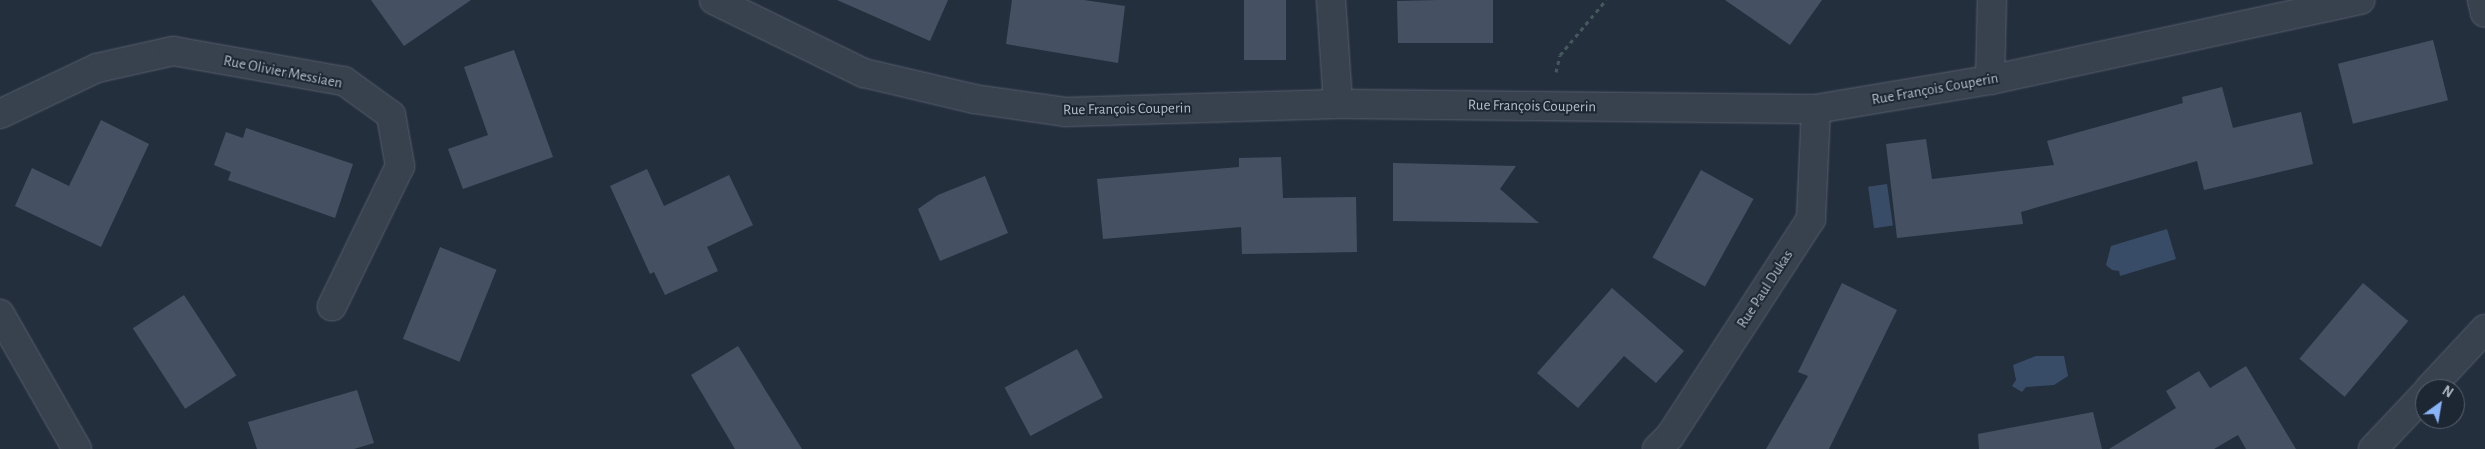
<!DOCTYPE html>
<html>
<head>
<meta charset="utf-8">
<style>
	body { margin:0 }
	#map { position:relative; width:2485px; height:449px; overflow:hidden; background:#242f3e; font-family:"Alegreya Sans",sans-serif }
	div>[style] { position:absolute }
	.water>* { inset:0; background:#394c67; transform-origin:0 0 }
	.building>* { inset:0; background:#455162; transform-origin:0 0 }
	.path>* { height:3px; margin-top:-1.5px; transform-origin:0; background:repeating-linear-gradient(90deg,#44595c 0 4px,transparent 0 8px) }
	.roads { filter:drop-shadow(0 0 1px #565f6c) drop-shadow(0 0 1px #565f6c) }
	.minor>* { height:28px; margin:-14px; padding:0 14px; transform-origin:14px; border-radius:14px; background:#38414e }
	span { translate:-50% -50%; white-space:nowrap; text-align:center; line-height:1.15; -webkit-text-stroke:4px #1d2633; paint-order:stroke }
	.street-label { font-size:15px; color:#b4bcc9 }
	.north { position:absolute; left:2415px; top:379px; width:50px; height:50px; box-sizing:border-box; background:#1d2633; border:1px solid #59626f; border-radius:50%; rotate:32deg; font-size:14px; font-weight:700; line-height:20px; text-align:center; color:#b4bcc9 }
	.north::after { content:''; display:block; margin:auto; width:18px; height:22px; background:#8ab4f8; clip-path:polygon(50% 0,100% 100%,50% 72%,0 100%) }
</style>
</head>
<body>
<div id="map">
	<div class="water">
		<div style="left:1887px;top:184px;width:42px;height:19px;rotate:82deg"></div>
		<div style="clip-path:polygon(2167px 229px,2176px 259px,2120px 276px,2119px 271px,2112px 270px,2106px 265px,2111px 246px)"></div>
		<div style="clip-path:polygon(2036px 356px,2064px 356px,2068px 376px,2054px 385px,2026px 387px,2022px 392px,2012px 386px,2016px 380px,2013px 365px)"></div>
	</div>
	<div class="building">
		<div style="clip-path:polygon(371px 0,471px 0,404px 46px)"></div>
		<div style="clip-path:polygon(837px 0,948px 0,930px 41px)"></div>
		<div style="clip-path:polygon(1012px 0,1084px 0,1125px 6px,1118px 63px,1006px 44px)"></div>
		<div style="left:1244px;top:0;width:42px;height:60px"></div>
		<div style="clip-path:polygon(1438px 0,1493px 0,1493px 43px,1398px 43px,1397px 1px)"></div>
		<div style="clip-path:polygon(1725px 0,1822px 0,1790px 45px)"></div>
		<div style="left:2433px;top:40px;width:62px;height:98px;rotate:76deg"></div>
		<div style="clip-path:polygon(514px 50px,553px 157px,463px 189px,448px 149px,488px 135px,464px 67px)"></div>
		<div style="clip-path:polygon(2222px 87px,2233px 128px,2301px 112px,2313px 164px,2204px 190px,2197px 161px,2021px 212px,2023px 224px,1897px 238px,1886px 144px,1926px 139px,1932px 179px,2054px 165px,2047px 141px,2183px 103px,2182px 97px)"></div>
		<div style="clip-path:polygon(101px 120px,149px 144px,101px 247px,15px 206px,32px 168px,69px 186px)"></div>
		<div style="clip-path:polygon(246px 128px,353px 164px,335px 218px,228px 180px,231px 172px,214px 165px,226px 132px,243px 138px)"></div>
		<div style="clip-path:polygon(1281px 157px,1283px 198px,1356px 197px,1357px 252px,1242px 254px,1241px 227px,1103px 239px,1097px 179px,1239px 167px,1239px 158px)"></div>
		<div style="clip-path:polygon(1393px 163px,1516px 166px,1500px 189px,1539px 223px,1393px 221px)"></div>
		<div style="clip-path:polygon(647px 169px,664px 206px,729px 175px,753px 225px,707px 247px,718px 271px,665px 295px,654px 272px,650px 274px,610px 186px)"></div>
		<div style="left:1701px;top:170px;width:60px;height:100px;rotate:29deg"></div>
		<div style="clip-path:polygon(985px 176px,1008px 233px,940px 261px,918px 209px,938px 195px)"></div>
		<div style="left:440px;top:247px;width:61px;height:99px;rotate:22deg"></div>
		<div style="clip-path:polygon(1842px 283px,1897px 310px,1829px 449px,1766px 449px,1808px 376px,1798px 372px)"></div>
		<div style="left:2363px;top:283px;width:59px;height:99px;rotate:40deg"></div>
		<div style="clip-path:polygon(1612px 288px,1684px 351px,1656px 383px,1624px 356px,1578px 408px,1537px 373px)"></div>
		<div style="left:184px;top:295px;width:96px;height:61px;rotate:57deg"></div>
		<div style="clip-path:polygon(738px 346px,802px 449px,735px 449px,691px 375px)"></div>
		<div style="left:1077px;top:349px;width:55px;height:82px;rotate:62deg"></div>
		<div style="clip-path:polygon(2246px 366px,2296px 449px,2246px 449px,2238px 435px,2214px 449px,2109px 449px,2176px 408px,2166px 391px,2199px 371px,2210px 388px)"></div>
		<div style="clip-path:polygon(357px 390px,374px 443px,354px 449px,257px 449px,248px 422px)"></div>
		<div style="clip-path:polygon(2093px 412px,2102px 449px,1979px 449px,1978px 434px)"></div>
	</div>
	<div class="path">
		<div style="left:1556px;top:72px;width:17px;rotate:-77deg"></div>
		<div style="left:1560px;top:55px;width:72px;rotate:-50.1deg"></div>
	</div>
	<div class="roads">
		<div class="minor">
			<div style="left:714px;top:0;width:167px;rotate:26deg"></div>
			<div style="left:864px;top:73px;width:113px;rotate:13.3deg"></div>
			<div style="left:974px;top:99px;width:92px;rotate:8.1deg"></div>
			<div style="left:1065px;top:112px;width:273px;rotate:-1.7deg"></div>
			<div style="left:1338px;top:104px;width:478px;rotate:0.6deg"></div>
			<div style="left:1816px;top:109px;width:176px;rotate:-9.5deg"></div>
			<div style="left:1990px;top:80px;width:379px;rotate:-12.2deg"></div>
			<div style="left:1331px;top:0;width:104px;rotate:86.1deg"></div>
			<div style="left:2482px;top:0;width:13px;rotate:77deg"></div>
			<div style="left:1990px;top:80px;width:80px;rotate:-88.6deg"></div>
			<div style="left:0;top:114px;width:107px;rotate:-25.4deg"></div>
			<div style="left:97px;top:68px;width:78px;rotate:-12.6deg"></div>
			<div style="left:173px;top:51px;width:174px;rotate:10deg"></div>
			<div style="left:344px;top:81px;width:58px;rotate:35.9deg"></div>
			<div style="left:391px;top:115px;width:52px;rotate:80deg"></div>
			<div style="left:400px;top:166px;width:156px;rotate:115.9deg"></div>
			<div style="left:0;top:314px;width:155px;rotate:60.3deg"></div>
			<div style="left:2429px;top:389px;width:82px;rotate:-47deg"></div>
			<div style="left:1657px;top:449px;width:18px;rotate:-45deg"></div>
			<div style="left:1670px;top:436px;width:259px;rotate:-57deg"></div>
			<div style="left:1811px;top:219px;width:110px;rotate:-87.4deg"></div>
			<div style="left:2373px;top:449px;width:76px;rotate:-46.6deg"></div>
		</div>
	</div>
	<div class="street-label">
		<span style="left:283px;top:72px;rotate:11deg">Rue Olivier Messiaen</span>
		<span style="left:1935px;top:89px;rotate:-10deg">Rue François Couperin</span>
		<span style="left:1532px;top:106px;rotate:1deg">Rue François Couperin</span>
		<span style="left:1127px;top:109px;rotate:-1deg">Rue François Couperin</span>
		<span style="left:1765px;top:289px;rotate:-57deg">Rue Paul Dukas</span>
	</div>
	<div class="north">N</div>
</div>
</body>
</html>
